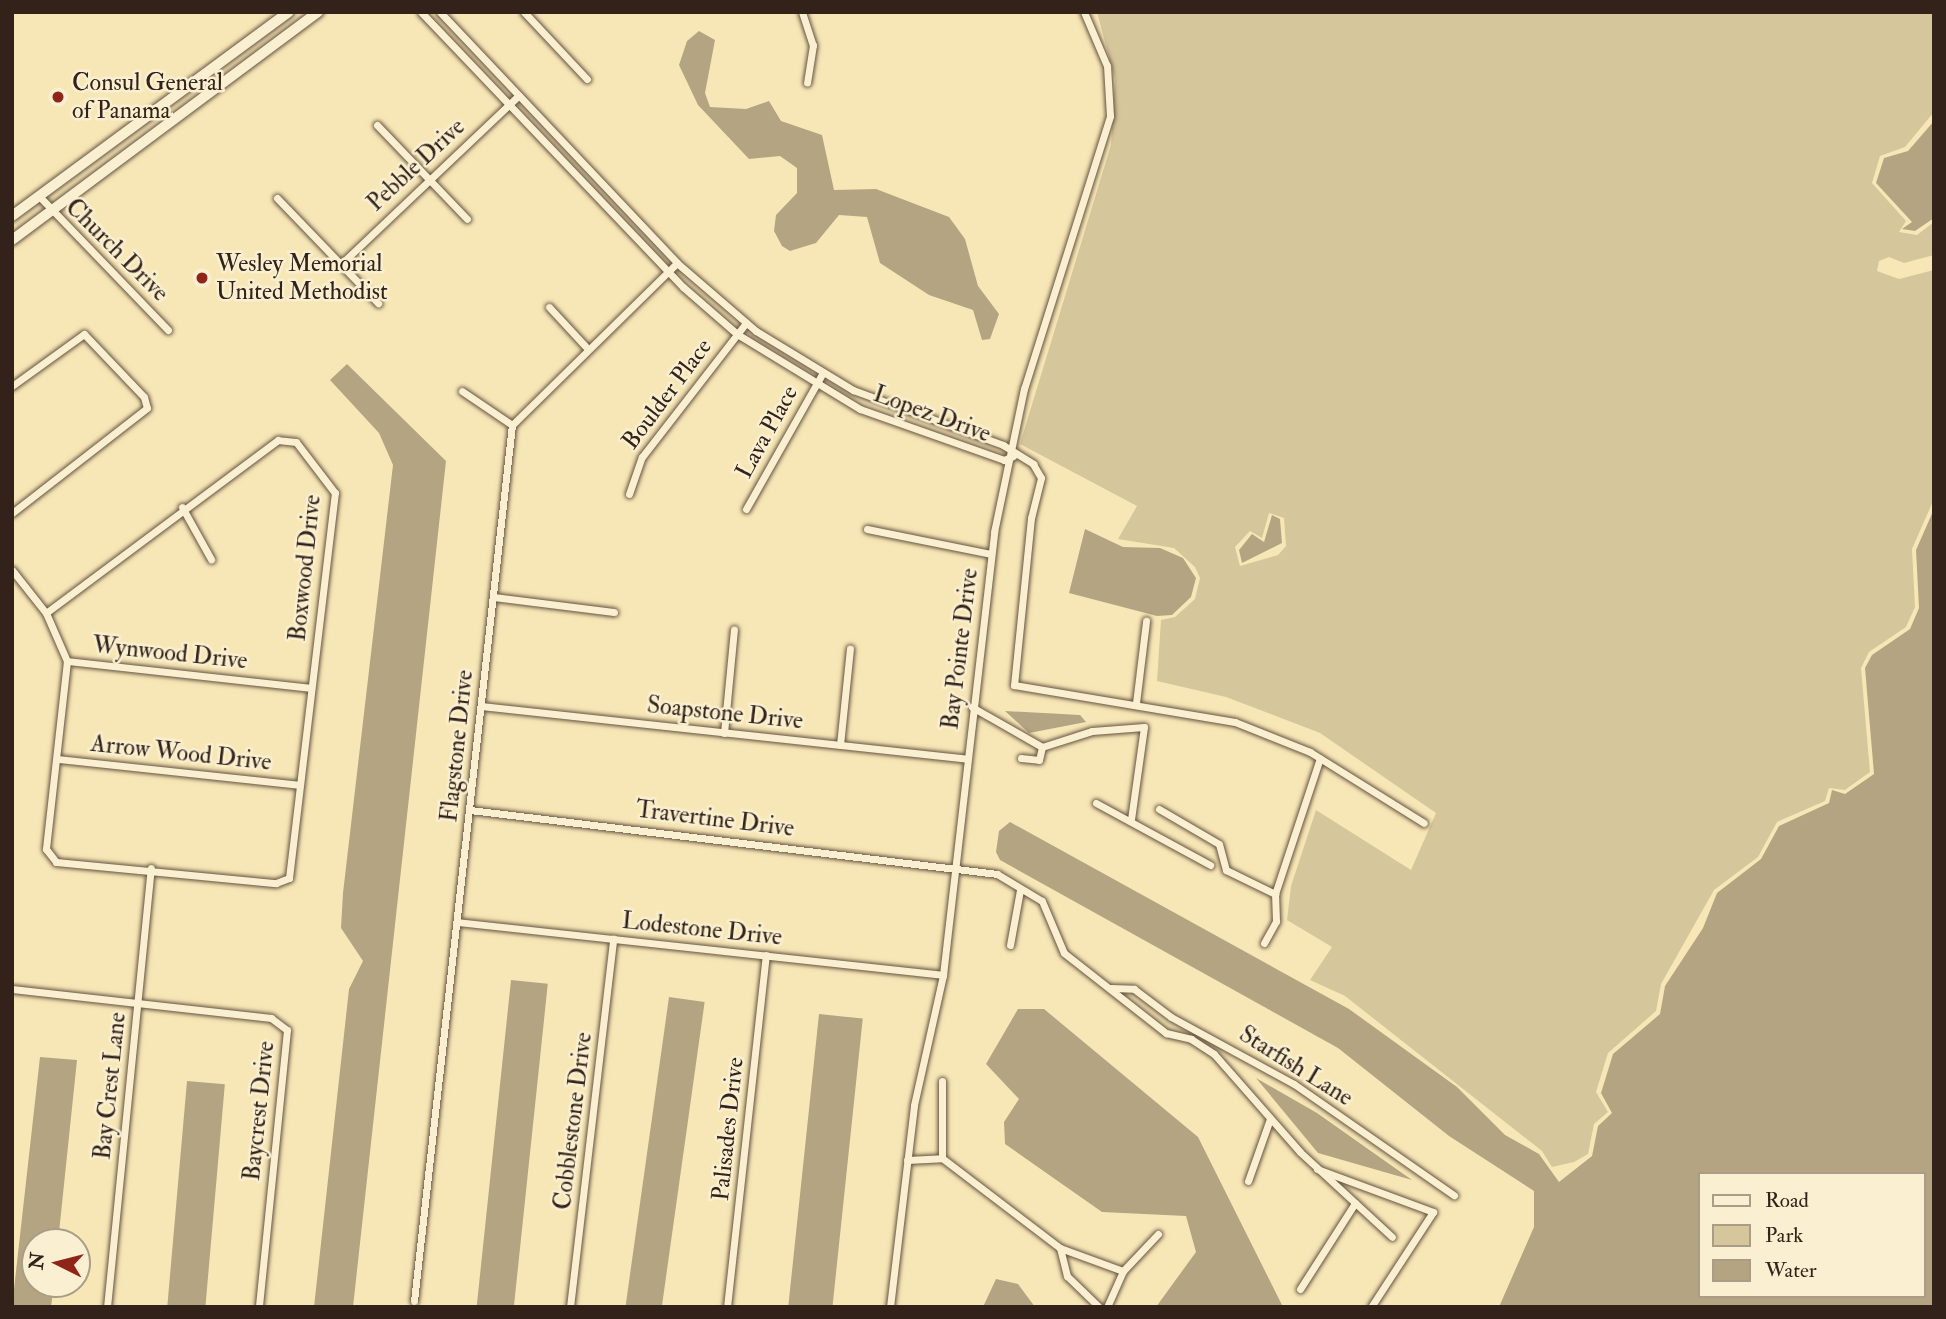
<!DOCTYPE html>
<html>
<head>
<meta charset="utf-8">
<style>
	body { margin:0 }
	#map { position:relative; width:1946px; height:1319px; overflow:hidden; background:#f8e7b6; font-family:"IM FELL Double Pica",serif }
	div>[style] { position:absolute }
	.green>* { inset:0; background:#d6c69b }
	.water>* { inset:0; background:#b5a481; transform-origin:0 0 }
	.roads { filter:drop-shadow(0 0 2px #645341) drop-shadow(0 0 2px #645341) }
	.street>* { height:7px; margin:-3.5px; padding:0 3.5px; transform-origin:3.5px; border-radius:3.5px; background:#faefd0 }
	.secondary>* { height:10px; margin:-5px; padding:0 5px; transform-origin:5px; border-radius:5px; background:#faefd0 }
	.dots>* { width:19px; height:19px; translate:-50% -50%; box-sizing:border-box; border:4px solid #faefd0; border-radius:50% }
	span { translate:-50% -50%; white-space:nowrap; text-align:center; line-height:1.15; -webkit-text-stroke:5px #faefd0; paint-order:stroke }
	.poi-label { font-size:24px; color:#32221a }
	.left { translate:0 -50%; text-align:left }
	.street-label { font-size:24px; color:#32221a }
	.frame { position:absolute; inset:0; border:14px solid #32221a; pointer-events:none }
	.legend { position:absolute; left:1698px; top:1172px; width:228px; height:126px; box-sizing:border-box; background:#faefd0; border:2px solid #aa9d87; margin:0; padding:9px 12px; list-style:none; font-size:21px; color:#32221a }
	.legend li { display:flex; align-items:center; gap:14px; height:35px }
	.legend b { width:35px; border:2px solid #aa9d87 }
	.north { position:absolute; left:21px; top:1228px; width:70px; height:70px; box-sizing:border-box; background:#faefd0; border:2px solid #aa9d87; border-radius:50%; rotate:276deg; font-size:19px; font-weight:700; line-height:28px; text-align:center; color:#32221a }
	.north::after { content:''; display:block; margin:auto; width:24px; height:32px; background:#8f2418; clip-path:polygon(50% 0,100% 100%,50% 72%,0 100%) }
</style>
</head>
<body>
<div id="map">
	<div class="green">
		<div style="clip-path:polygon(evenodd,1097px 12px,1934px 12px,1934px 112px,1905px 147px,1880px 156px,1872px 183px,1906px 221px,1899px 232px,1917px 235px,1934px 222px,1934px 255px,1904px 263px,1889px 257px,1879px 261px,1877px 271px,1899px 279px,1934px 270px,1934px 499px,1912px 549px,1915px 607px,1906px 627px,1869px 652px,1861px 668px,1870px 772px,1845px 790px,1829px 788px,1825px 801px,1777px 822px,1758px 857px,1714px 890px,1661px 984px,1656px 1011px,1608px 1053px,1596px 1092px,1608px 1112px,1594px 1124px,1588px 1154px,1574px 1162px,1552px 1167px,1542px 1151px,1345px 996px,1310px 980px,1332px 947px,1287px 920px,1291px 886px,1316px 810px,1411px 870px,1436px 813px,1320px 733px,1226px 697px,1157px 681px,1161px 620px,1175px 617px,1195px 599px,1200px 578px,1195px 567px,1174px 548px,1118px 539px,1137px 506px,1020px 444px,1111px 145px,1115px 79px,1097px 12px,1269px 513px,1284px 518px,1286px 546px,1278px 555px,1240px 566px,1235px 547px,1250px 531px,1262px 538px,1269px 513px)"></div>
	</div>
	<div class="water">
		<div style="clip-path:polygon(699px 31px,715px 40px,705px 93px,710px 107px,746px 109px,769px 101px,781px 121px,822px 135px,834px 190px,876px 189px,949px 217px,965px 239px,978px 286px,999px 314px,990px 339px,982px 340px,973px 310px,929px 295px,880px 263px,867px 217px,839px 215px,816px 243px,790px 251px,782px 246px,774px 231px,776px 215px,797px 193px,797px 168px,780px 156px,749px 159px,698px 105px,679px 65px,687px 41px)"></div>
		<div style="clip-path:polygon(1934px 121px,1934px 218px,1915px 231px,1902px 229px,1912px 222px,1876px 183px,1884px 158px,1908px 151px)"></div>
		<div style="clip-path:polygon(347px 364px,446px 461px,353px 1307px,314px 1307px,349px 989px,363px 961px,341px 928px,343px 893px,393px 465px,379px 433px,330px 380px)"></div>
		<div style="clip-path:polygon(evenodd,1934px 509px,1934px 1307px,1499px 1307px,1534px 1227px,1534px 1191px,1449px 1136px,1338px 1048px,1000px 860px,996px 852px,999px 831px,1010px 822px,1349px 1009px,1457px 1087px,1505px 1135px,1539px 1154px,1559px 1182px,1592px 1156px,1598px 1126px,1612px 1113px,1601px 1093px,1613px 1054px,1660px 1014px,1665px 986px,1703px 928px,1717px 893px,1761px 859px,1779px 826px,1829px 803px,1832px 790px,1845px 794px,1874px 774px,1865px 668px,1872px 655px,1910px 629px,1919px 608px,1916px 550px,1934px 509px,1699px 1174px,1923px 1174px,1923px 1296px,1699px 1296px,1699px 1174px)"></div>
		<div style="clip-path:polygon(1272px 515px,1280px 519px,1282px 543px,1242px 563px,1239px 550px,1252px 534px,1264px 542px)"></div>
		<div style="clip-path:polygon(1085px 529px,1123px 547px,1160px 548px,1183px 558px,1196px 578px,1191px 597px,1172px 615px,1157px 616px,1069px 593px)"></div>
		<div style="clip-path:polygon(1005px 711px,1080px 715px,1086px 722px,1029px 733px)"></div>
		<div style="left:511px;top:980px;width:37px;height:329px;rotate:6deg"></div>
		<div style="left:669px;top:997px;width:36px;height:312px;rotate:8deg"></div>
		<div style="clip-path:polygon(1018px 1009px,1044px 1009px,1198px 1137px,1283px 1307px,1156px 1307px,1196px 1252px,1186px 1216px,1102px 1212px,1005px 1144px,1004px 1122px,1019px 1099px,986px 1064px)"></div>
		<div style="left:819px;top:1014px;width:44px;height:295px;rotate:6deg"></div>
		<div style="clip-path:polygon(40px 1057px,77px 1060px,58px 1242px,35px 1242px,35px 1284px,54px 1284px,51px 1307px,12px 1307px)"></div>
		<div style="clip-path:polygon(1256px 1078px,1317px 1113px,1412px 1180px,1318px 1153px)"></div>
		<div style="left:187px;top:1081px;width:38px;height:227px;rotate:5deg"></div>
		<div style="clip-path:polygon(996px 1279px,1018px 1284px,1035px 1307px,983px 1307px)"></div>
	</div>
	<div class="roads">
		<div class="street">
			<div style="left:421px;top:12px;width:380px;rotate:46.4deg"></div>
			<div style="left:683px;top:287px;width:72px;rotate:41deg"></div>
			<div style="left:737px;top:334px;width:144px;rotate:31.4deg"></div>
			<div style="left:860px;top:409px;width:153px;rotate:19.5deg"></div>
			<div style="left:1004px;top:460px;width:10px;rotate:-24deg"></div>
			<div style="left:440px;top:12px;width:345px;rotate:46.6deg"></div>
			<div style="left:677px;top:263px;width:104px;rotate:40.7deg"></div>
			<div style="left:756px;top:331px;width:114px;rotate:31.3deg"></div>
			<div style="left:853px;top:390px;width:160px;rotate:20.1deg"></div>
			<div style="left:1003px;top:445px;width:36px;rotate:32deg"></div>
			<div style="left:1033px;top:464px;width:16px;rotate:60deg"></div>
			<div style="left:1041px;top:478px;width:41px;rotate:104deg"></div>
			<div style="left:1031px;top:518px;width:168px;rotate:95.8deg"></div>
			<div style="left:1014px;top:685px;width:224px;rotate:9.5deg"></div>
			<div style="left:1235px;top:722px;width:81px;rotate:21.8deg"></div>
			<div style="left:1310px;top:752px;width:134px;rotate:31.9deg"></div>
			<div style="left:524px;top:12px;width:92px;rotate:46.8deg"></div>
			<div style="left:802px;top:12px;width:35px;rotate:72deg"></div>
			<div style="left:813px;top:45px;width:38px;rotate:99deg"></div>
			<div style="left:377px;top:125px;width:130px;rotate:46.2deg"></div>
			<div style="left:39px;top:196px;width:186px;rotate:46.1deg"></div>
			<div style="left:277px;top:198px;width:146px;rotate:46.1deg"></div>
			<div style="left:341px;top:264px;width:245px;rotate:-43.5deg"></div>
			<div style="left:549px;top:307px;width:56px;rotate:47.2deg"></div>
			<div style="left:12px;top:386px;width:89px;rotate:-35.8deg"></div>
			<div style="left:84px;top:334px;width:87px;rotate:46.4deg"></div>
			<div style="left:144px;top:397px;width:11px;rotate:75deg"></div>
			<div style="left:147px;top:408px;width:171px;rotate:142.1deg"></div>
			<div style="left:462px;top:391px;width:60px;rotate:34.2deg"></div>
			<div style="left:629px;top:494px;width:39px;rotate:-71deg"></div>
			<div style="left:642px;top:457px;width:170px;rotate:-52.2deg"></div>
			<div style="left:182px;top:507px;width:60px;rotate:60.9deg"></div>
			<div style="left:746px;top:509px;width:155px;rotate:-60.6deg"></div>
			<div style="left:867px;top:529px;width:126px;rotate:11.4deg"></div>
			<div style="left:12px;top:570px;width:55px;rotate:51.7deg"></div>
			<div style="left:46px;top:613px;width:52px;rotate:66.4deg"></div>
			<div style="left:67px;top:661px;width:189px;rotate:96.4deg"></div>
			<div style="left:46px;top:849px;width:16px;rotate:52deg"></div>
			<div style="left:56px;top:862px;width:221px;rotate:5.5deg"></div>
			<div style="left:276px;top:883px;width:14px;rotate:-21deg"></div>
			<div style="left:289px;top:878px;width:388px;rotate:-83.2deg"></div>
			<div style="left:335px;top:493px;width:64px;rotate:-127.4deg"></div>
			<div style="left:296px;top:442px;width:18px;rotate:-174deg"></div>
			<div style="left:278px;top:440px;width:289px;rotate:143.3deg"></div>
			<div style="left:493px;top:597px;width:122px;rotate:7.1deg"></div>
			<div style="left:67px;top:661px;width:245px;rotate:6.3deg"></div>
			<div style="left:1136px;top:703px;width:83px;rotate:-83deg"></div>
			<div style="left:481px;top:706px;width:487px;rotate:6.2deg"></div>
			<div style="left:972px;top:707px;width:81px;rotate:29.7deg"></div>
			<div style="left:1042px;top:747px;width:52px;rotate:-17.7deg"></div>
			<div style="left:1092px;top:731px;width:52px;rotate:-4.4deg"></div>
			<div style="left:1144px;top:727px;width:93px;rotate:98deg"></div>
			<div style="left:724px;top:733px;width:104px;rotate:-84.5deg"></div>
			<div style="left:840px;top:745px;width:97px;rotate:-84.1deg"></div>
			<div style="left:1021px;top:758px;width:18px;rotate:6deg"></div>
			<div style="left:1039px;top:760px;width:13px;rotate:-77deg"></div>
			<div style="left:58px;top:759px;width:243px;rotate:6.1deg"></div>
			<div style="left:1096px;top:803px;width:130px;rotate:28.5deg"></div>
			<div style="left:1159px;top:809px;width:69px;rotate:30.3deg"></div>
			<div style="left:1219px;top:844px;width:27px;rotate:75deg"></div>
			<div style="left:1226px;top:870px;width:55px;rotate:26.1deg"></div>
			<div style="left:470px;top:810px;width:531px;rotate:6.92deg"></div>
			<div style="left:997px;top:874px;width:52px;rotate:31deg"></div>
			<div style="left:1042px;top:901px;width:56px;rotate:67.1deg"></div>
			<div style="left:1064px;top:953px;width:130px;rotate:38.1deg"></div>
			<div style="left:1166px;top:1033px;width:26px;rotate:13deg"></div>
			<div style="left:1191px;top:1039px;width:27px;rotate:33deg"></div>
			<div style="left:1214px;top:1054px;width:130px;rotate:48.7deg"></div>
			<div style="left:1300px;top:1152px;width:125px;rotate:42.7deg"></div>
			<div style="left:457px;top:922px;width:489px;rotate:6.2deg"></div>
			<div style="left:1264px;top:943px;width:25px;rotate:-61deg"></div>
			<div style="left:1276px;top:921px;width:27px;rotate:-92deg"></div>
			<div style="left:1275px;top:894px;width:143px;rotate:-71.7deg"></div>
			<div style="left:1010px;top:945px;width:56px;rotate:-79.7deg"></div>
			<div style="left:1111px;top:988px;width:23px;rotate:2deg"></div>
			<div style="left:1134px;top:989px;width:46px;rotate:37.1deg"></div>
			<div style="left:1171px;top:1017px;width:140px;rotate:28.6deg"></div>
			<div style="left:1294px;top:1084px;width:195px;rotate:34.8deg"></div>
			<div style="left:12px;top:989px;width:261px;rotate:6.4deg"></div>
			<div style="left:271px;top:1018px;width:20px;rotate:37deg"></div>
			<div style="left:287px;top:1030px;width:278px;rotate:95.8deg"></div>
			<div style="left:942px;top:1158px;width:77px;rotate:-90deg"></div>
			<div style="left:907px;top:1160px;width:35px;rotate:-3deg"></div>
			<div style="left:942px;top:1158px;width:148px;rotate:37.3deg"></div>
			<div style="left:1060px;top:1248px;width:67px;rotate:20.1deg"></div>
			<div style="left:1317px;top:1169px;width:124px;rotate:20.3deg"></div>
			<div style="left:1433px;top:1212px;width:113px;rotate:123.1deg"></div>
			<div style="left:1248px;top:1181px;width:66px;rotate:-70.5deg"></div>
			<div style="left:1060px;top:1248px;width:29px;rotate:76deg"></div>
			<div style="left:1067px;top:1276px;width:45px;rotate:44.1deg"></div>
			<div style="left:1300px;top:1289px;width:102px;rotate:-57.4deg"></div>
			<div style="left:414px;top:1301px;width:881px;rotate:-83.62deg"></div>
			<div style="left:512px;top:425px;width:231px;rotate:-44.5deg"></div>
			<div style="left:107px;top:1307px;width:441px;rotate:-84.3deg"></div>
			<div style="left:570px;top:1307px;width:371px;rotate:-83.3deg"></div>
			<div style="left:727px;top:1307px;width:354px;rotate:-83.7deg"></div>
			<div style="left:890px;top:1307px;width:203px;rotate:-83.2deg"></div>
			<div style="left:914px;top:1105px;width:133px;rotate:-77.4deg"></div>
			<div style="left:943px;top:975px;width:446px;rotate:-83.4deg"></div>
			<div style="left:994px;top:532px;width:146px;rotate:-78.2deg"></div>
			<div style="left:1024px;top:389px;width:286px;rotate:-72.5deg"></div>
			<div style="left:1110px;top:116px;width:50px;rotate:-93.4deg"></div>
			<div style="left:1107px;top:66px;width:59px;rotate:-113.1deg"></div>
			<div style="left:1107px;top:1307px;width:39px;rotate:-66deg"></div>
			<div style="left:1123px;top:1271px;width:51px;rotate:-46.6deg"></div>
		</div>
		<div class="secondary">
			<div style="left:12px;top:216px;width:344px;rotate:-36.4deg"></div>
			<div style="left:12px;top:240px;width:382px;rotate:-36.7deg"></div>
		</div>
	</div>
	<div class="dots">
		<div style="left:58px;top:97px;background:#8f2418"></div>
		<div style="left:202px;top:278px;background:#8f2418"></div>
	</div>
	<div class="poi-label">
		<span class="left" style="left:72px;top:97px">Consul General<br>of Panama</span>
		<span class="left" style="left:216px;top:278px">Wesley Memorial<br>United Methodist</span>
	</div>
	<div class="street-label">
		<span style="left:416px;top:165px;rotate:-43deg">Pebble Drive</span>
		<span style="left:117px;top:250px;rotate:45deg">Church Drive</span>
		<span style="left:667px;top:394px;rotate:-53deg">Boulder Place</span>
		<span style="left:932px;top:414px;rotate:20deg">Lopez Drive</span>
		<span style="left:767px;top:432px;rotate:-61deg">Lava Place</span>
		<span style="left:305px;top:568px;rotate:-84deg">Boxwood Drive</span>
		<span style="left:960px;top:649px;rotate:-83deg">Bay Pointe Drive</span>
		<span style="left:170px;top:653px;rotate:6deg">Wynwood Drive</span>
		<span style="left:725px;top:713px;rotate:6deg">Soapstone Drive</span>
		<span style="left:457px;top:746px;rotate:-84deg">Flagstone Drive</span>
		<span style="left:181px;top:753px;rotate:6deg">Arrow Wood Drive</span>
		<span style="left:715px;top:819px;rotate:7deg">Travertine Drive</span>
		<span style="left:702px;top:929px;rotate:6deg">Lodestone Drive</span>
		<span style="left:1296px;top:1066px;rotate:32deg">Starfish Lane</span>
		<span style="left:110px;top:1086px;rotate:-84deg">Bay Crest Lane</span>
		<span style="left:259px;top:1111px;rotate:-84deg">Baycrest Drive</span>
		<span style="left:573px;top:1121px;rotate:-83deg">Cobblestone Drive</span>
		<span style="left:728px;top:1129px;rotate:-84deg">Palisades Drive</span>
	</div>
	<div class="frame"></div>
	<ul class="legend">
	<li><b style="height:9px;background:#faefd0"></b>Road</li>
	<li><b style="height:19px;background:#d6c69b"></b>Park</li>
	<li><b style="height:19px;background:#b5a481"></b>Water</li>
	</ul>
	<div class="north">N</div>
</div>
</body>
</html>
